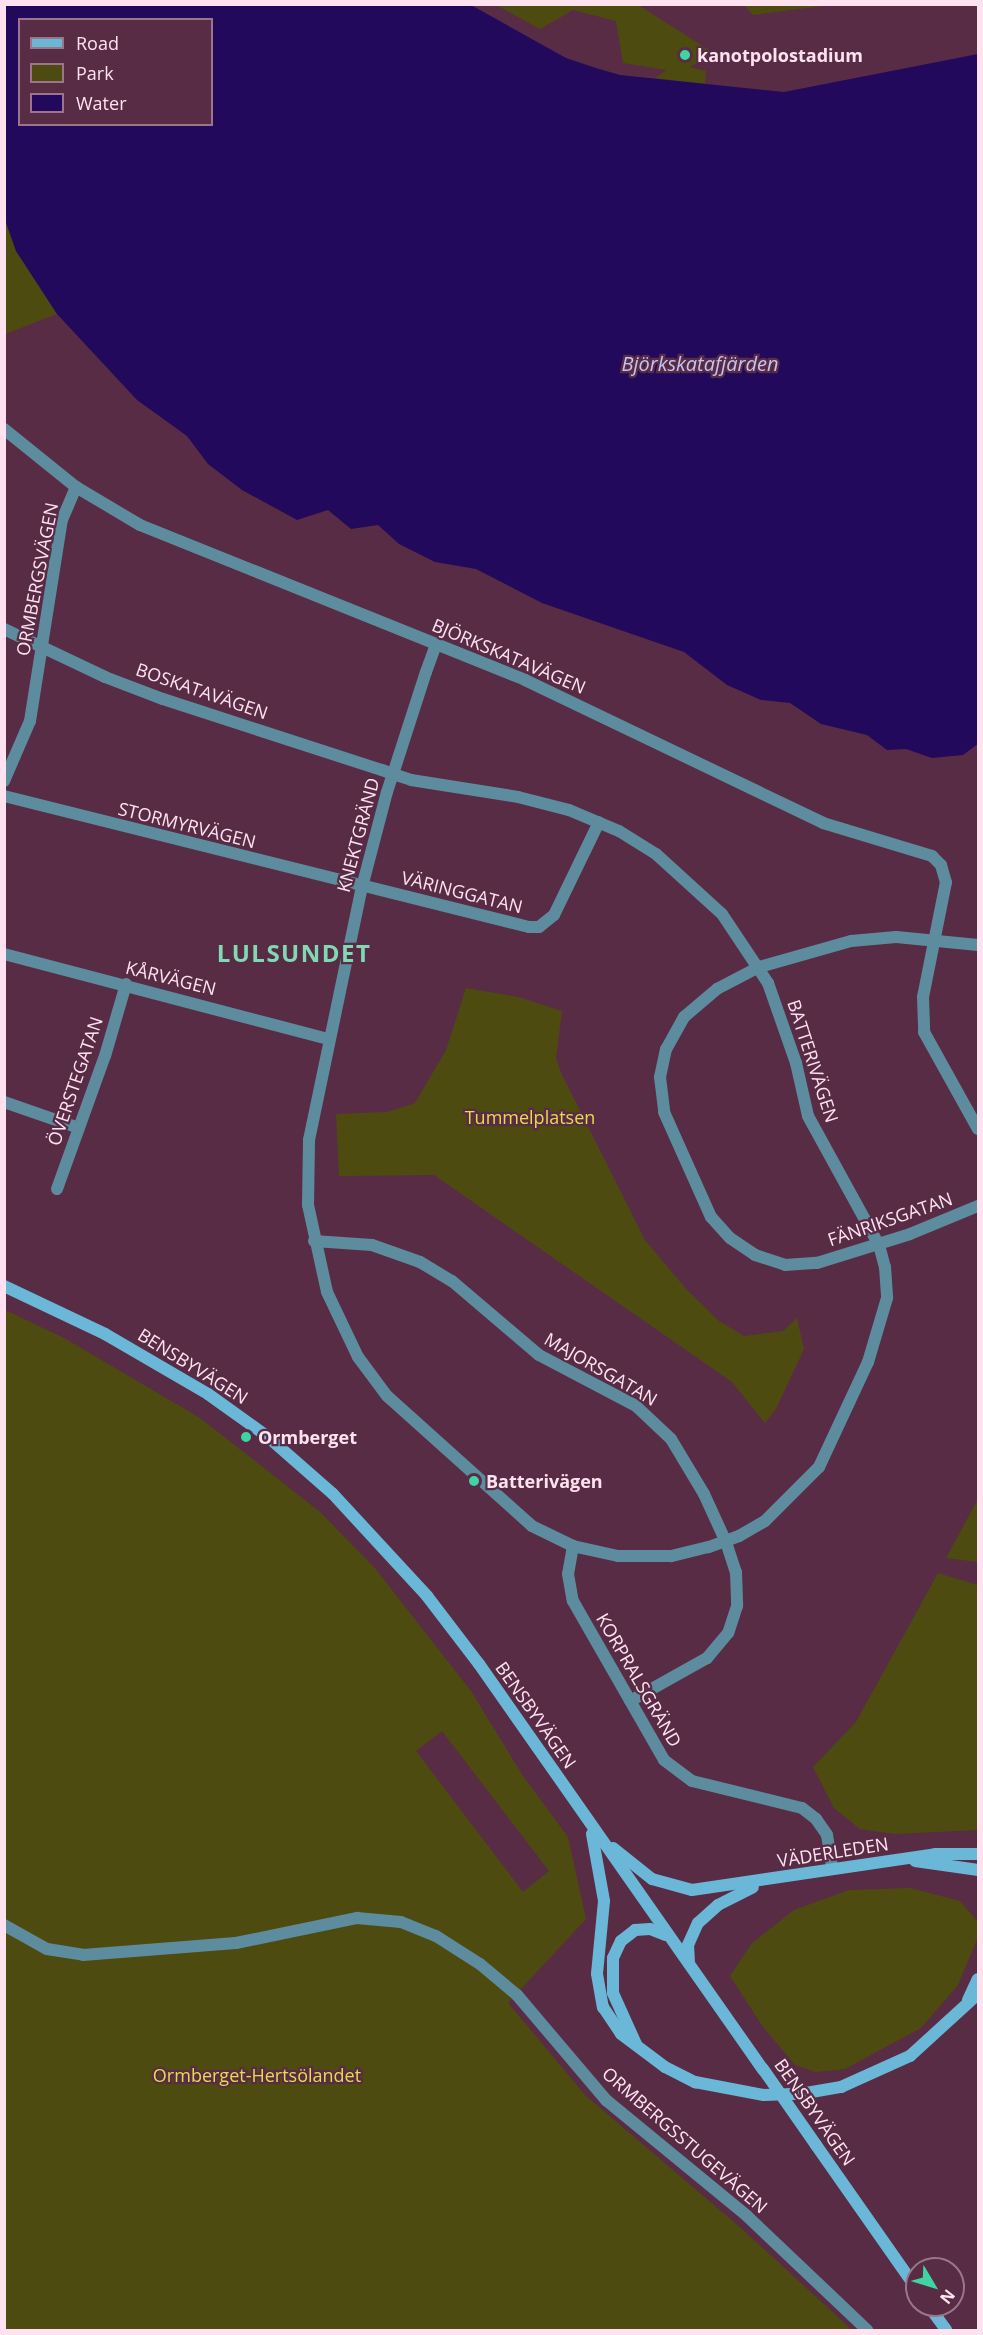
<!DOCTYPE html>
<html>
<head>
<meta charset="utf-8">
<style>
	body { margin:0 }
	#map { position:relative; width:983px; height:2335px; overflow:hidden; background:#582c45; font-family:"Open Sans",sans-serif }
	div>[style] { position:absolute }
	.green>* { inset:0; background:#4e4b10 }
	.water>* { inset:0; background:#22095c }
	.minor>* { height:12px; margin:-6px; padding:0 6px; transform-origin:6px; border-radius:6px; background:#5d8c9f }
	.secondary>* { height:12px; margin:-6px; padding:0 6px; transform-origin:6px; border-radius:6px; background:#6ab7d7 }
	.secondary-bridge>* { height:12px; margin:-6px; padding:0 6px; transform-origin:6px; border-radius:6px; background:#6ab7d7 }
	.dots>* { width:16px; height:16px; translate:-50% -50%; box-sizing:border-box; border:3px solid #582c45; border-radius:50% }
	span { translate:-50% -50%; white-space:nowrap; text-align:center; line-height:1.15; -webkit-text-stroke:4.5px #582c45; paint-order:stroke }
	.poi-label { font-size:18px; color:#ffe2f0; font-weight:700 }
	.left { translate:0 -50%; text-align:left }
	.street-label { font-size:18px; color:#ffe2f0 }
	.park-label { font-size:18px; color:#e5dc4b }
	.water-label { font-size:20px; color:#c4c3f1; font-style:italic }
	.district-label { font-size:24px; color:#80d8b4; font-weight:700; letter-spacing:1.5px }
	.frame { position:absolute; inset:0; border:6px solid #ffe2f0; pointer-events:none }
	.legend { position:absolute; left:18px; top:18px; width:195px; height:108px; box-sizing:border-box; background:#582c45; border:2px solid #9b7589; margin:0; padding:8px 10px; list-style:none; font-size:18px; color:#ffe2f0 }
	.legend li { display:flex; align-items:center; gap:12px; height:30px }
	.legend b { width:30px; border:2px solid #9b7589 }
	.north { position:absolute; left:905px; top:2257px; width:60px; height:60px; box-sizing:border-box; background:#582c45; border:2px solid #9b7589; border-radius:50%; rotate:128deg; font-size:16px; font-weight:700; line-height:24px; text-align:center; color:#ffe2f0 }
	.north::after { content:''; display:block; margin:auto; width:21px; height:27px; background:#3fd4a2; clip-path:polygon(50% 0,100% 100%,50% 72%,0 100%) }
</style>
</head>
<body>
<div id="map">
	<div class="green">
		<div style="clip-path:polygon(496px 5px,638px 5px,714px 53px,690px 67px,706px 71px,705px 84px,655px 78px,666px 70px,623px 63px,616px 21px,573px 10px,540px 29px)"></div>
		<div style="clip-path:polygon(744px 5px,831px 5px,753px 15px)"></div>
		<div style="clip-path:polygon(4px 217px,16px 251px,57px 314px,5px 334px)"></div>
		<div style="clip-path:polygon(466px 988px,518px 997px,562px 1011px,556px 1058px,562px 1075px,645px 1240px,687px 1290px,719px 1321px,744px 1336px,783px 1331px,797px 1318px,804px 1349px,776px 1409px,765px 1423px,732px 1382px,434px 1175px,339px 1176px,336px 1114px,388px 1112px,415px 1103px,446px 1050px)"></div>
		<div style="clip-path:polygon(evenodd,5px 1310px,64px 1338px,200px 1418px,320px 1512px,374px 1567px,471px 1691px,523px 1776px,568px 1837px,586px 1919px,508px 2003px,586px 2096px,742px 2229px,852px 2330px,5px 2330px,5px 1310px,442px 1731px,549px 1871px,523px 1892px,416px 1751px,442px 1731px)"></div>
		<div style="clip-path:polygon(978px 1499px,978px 1562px,946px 1558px)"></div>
		<div style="clip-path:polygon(938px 1573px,978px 1585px,978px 1830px,895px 1834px,860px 1829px,834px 1808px,813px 1767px,856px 1722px)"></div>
		<div style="clip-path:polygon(910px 1888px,960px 1901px,978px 1922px,978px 1937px,958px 1985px,921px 2028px,845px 2069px,816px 2072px,795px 2065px,763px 2027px,730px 1976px,752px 1943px,794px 1910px,849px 1890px)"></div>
	</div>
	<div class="water">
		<div style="clip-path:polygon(evenodd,4px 5px,471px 5px,566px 58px,596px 68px,620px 75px,784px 92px,978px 54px,978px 744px,963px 755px,932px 758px,906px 749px,887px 750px,867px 735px,821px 724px,790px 703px,761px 700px,727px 685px,684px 652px,542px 603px,476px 569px,435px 562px,399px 544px,378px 525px,351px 529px,328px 510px,297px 520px,242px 490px,208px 464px,187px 436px,137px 400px,57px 314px,16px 251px,4px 217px,4px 5px,20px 20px,212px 20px,212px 124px,20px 124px,20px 20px)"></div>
	</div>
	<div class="minor">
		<div style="left:4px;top:429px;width:92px;rotate:38.9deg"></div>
		<div style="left:76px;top:487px;width:74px;rotate:30.7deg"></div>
		<div style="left:140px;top:525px;width:415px;rotate:21.9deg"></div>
		<div style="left:525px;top:680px;width:331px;rotate:25.6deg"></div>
		<div style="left:823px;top:823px;width:114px;rotate:16.8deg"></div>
		<div style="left:932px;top:856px;width:13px;rotate:45deg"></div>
		<div style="left:941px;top:865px;width:18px;rotate:74deg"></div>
		<div style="left:946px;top:882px;width:117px;rotate:101.3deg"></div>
		<div style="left:923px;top:997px;width:35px;rotate:88deg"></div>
		<div style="left:924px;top:1032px;width:111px;rotate:60.9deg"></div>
		<div style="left:4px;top:629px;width:112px;rotate:25.4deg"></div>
		<div style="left:105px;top:677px;width:62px;rotate:20.8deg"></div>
		<div style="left:163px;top:699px;width:230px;rotate:18deg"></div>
		<div style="left:382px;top:770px;width:12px;rotate:20deg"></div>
		<div style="left:393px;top:774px;width:19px;rotate:18deg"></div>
		<div style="left:411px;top:780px;width:108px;rotate:9deg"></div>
		<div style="left:518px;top:797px;width:53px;rotate:14.3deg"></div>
		<div style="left:569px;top:810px;width:54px;rotate:22.8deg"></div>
		<div style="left:619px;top:831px;width:44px;rotate:31.9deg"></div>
		<div style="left:656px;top:854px;width:89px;rotate:42.3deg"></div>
		<div style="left:722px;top:914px;width:83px;rotate:56.3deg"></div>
		<div style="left:768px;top:983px;width:85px;rotate:70.7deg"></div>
		<div style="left:796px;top:1063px;width:54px;rotate:77.2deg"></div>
		<div style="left:808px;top:1116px;width:147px;rotate:61.2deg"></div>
		<div style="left:879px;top:1245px;width:23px;rotate:75deg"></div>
		<div style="left:885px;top:1267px;width:31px;rotate:86deg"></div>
		<div style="left:887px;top:1298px;width:67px;rotate:106.5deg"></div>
		<div style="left:868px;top:1362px;width:116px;rotate:115deg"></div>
		<div style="left:819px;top:1467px;width:76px;rotate:135deg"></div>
		<div style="left:765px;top:1521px;width:30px;rotate:150deg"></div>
		<div style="left:739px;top:1536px;width:33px;rotate:160deg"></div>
		<div style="left:708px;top:1547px;width:38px;rotate:166deg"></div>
		<div style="left:671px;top:1556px;width:53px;rotate:180deg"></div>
		<div style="left:618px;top:1556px;width:46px;rotate:-167.5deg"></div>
		<div style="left:573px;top:1546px;width:46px;rotate:-154deg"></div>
		<div style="left:532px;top:1526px;width:195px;rotate:-138.1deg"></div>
		<div style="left:387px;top:1396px;width:49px;rotate:-126.6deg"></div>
		<div style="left:358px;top:1357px;width:72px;rotate:-115.5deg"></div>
		<div style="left:327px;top:1292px;width:89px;rotate:-102.3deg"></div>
		<div style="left:308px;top:1205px;width:65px;rotate:-89.1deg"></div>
		<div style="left:309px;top:1140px;width:258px;rotate:-78.2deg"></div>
		<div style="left:362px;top:887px;width:98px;rotate:-75.3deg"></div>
		<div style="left:387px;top:792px;width:19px;rotate:-72deg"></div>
		<div style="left:393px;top:774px;width:107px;rotate:-72.1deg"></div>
		<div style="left:426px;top:672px;width:30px;rotate:-70deg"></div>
		<div style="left:4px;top:781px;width:65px;rotate:-66.6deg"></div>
		<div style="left:30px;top:721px;width:204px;rotate:-81deg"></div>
		<div style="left:62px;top:520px;width:36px;rotate:-67deg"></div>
		<div style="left:4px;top:796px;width:541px;rotate:14.01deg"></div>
		<div style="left:529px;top:927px;width:10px"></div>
		<div style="left:539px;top:927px;width:19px;rotate:-39deg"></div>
		<div style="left:554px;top:915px;width:103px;rotate:-64.2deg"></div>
		<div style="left:978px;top:945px;width:82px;rotate:-174.4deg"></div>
		<div style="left:896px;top:937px;width:45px;rotate:174.9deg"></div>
		<div style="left:851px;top:941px;width:96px;rotate:164.2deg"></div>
		<div style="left:759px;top:967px;width:47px;rotate:152.4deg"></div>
		<div style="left:717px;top:989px;width:43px;rotate:139.7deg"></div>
		<div style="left:684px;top:1017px;width:37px;rotate:119deg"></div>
		<div style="left:666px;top:1049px;width:29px;rotate:102deg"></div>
		<div style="left:660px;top:1077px;width:35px;rotate:83deg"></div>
		<div style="left:664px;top:1112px;width:115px;rotate:65.9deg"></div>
		<div style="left:711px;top:1217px;width:28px;rotate:48deg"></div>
		<div style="left:730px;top:1238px;width:30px;rotate:34deg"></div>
		<div style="left:755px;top:1255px;width:32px;rotate:18deg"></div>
		<div style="left:785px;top:1265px;width:32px;rotate:-4deg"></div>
		<div style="left:817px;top:1263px;width:97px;rotate:-17.3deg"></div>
		<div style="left:910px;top:1234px;width:74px;rotate:-22.4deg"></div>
		<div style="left:4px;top:954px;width:335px;rotate:14.7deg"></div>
		<div style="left:4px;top:1102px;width:79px;rotate:19.1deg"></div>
		<div style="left:57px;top:1189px;width:141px;rotate:-70.2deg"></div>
		<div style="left:105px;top:1056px;width:75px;rotate:-73.7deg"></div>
		<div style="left:314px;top:1241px;width:58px;rotate:3.9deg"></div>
		<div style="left:372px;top:1245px;width:51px;rotate:19.5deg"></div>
		<div style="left:420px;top:1262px;width:37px;rotate:31deg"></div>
		<div style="left:452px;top:1281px;width:114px;rotate:40.4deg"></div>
		<div style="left:539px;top:1355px;width:110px;rotate:27.7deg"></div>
		<div style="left:636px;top:1406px;width:48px;rotate:43.3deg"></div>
		<div style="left:671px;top:1439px;width:64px;rotate:59deg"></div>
		<div style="left:704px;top:1494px;width:53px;rotate:65.4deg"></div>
		<div style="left:726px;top:1542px;width:32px;rotate:72deg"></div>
		<div style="left:736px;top:1572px;width:34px;rotate:88deg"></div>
		<div style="left:737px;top:1606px;width:28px;rotate:108deg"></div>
		<div style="left:728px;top:1633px;width:33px;rotate:130deg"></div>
		<div style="left:707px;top:1658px;width:88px;rotate:150.8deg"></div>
		<div style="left:573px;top:1546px;width:28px;rotate:100deg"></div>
		<div style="left:568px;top:1574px;width:27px;rotate:80deg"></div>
		<div style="left:573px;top:1601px;width:183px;rotate:60.2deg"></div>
		<div style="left:664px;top:1760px;width:35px;rotate:37deg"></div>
		<div style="left:692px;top:1781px;width:113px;rotate:13.8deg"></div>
		<div style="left:802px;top:1808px;width:18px;rotate:38deg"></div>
		<div style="left:816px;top:1819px;width:19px;rotate:55deg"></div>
		<div style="left:827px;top:1835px;width:33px;rotate:81deg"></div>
		<div style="left:4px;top:1925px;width:49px;rotate:29.2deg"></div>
		<div style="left:47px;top:1949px;width:36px;rotate:9deg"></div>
		<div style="left:83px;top:1955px;width:153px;rotate:-4.5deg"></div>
		<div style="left:236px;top:1943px;width:124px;rotate:-11.7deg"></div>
		<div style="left:357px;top:1918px;width:44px;rotate:5.2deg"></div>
		<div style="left:401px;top:1922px;width:38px;rotate:22deg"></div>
		<div style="left:436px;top:1936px;width:52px;rotate:32.5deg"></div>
		<div style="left:480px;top:1964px;width:48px;rotate:40deg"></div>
		<div style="left:517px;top:1995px;width:138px;rotate:49.7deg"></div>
		<div style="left:606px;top:2100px;width:183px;rotate:39.4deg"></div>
		<div style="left:747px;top:2216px;width:166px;rotate:43.5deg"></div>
	</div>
	<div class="secondary">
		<div style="left:4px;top:1286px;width:112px;rotate:25.4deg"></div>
		<div style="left:105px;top:1334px;width:119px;rotate:30.2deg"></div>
		<div style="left:208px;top:1394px;width:74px;rotate:35.6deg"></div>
		<div style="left:268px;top:1437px;width:86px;rotate:41.2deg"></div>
		<div style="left:333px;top:1494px;width:139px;rotate:47.3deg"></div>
		<div style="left:427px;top:1596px;width:86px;rotate:52.6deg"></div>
		<div style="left:479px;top:1664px;width:495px;rotate:55deg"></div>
		<div style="left:592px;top:1834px;width:68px;rotate:79.8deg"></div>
		<div style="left:604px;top:1901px;width:73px;rotate:95.5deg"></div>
		<div style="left:597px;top:1974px;width:34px;rotate:80deg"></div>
		<div style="left:603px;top:2007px;width:32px;rotate:56deg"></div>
		<div style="left:621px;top:2034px;width:55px;rotate:36.9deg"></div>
		<div style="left:665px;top:2067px;width:34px;rotate:27deg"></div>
		<div style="left:695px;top:2082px;width:70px;rotate:10.7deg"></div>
		<div style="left:764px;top:2095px;width:36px;rotate:-2deg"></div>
		<div style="left:800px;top:2094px;width:42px;rotate:-9.7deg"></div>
		<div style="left:841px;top:2087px;width:76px;rotate:-24.2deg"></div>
		<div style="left:910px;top:2056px;width:92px;rotate:-42.4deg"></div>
		<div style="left:613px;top:1848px;width:50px;rotate:38.5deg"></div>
		<div style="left:652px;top:1879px;width:41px;rotate:15.4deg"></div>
		<div style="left:692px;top:1890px;width:246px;rotate:-8.4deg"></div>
		<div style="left:935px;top:1854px;width:43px"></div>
		<div style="left:915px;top:1861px;width:64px;rotate:8.1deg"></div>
		<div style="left:689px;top:1963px;width:18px;rotate:-93deg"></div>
		<div style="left:688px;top:1945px;width:24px;rotate:-66deg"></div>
		<div style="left:698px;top:1923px;width:27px;rotate:-42deg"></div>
		<div style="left:718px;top:1905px;width:39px;rotate:-27deg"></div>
		<div style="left:968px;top:2000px;width:23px;rotate:-65deg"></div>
		<div style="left:636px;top:2044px;width:56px;rotate:-114.3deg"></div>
		<div style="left:613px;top:1993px;width:35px;rotate:-90deg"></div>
		<div style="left:613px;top:1958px;width:19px;rotate:-65deg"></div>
		<div style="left:621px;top:1941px;width:18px;rotate:-38deg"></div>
		<div style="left:635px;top:1930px;width:15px;rotate:-4deg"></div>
		<div style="left:650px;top:1929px;width:17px;rotate:21deg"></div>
		<div style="left:816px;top:2145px;width:176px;rotate:55deg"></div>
		<div style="left:928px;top:2305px;width:31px;rotate:54deg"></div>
	</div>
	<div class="secondary-bridge">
		<div style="left:763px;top:2069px;width:93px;rotate:55.1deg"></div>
	</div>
	<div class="dots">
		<div style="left:685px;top:55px;background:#3fd4a2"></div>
		<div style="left:246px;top:1437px;background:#3fd4a2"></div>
		<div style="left:474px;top:1481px;background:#3fd4a2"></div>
	</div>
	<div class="poi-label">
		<span class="left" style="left:697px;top:55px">kanotpolostadium</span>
		<span class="left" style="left:258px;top:1437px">Ormberget</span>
		<span class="left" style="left:486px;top:1481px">Batterivägen</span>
	</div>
	<div class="street-label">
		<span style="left:37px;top:579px;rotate:-79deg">ORMBERGSVÄGEN</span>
		<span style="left:509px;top:656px;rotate:23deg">BJÖRKSKATAVÄGEN</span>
		<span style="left:202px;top:691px;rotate:19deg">BOSKATAVÄGEN</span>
		<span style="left:187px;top:825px;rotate:14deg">STORMYRVÄGEN</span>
		<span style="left:358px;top:835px;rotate:-75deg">KNEKTGRÄND</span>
		<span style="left:462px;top:892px;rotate:14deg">VÄRINGGATAN</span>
		<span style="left:171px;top:978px;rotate:14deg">KÅRVÄGEN</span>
		<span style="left:813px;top:1061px;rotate:72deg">BATTERIVÄGEN</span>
		<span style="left:75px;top:1081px;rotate:-71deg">ÖVERSTEGATAN</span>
		<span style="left:890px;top:1219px;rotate:-19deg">FÄNRIKSGATAN</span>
		<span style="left:193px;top:1366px;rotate:32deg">BENSBYVÄGEN</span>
		<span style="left:601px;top:1369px;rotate:30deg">MAJORSGATAN</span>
		<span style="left:639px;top:1680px;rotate:60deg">KORPRALSGRÄND</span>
		<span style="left:536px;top:1715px;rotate:55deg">BENSBYVÄGEN</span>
		<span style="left:833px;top:1852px;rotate:-9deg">VÄDERLEDEN</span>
		<span style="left:815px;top:2112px;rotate:55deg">BENSBYVÄGEN</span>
		<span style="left:685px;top:2140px;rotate:41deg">ORMBERGSSTUGEVÄGEN</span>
	</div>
	<div class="park-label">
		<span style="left:530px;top:1117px">Tummelplatsen</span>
		<span style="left:257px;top:2075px">Ormberget-Hertsölandet</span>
	</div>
	<div class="water-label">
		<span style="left:700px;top:363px">Björkskatafjärden</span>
	</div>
	<div class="district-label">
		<span style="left:294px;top:953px">LULSUNDET</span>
	</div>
	<div class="frame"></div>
	<ul class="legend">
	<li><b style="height:8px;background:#6ab7d7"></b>Road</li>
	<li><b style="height:16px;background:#4e4b10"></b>Park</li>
	<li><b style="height:16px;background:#22095c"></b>Water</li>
	</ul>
	<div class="north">N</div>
</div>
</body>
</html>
